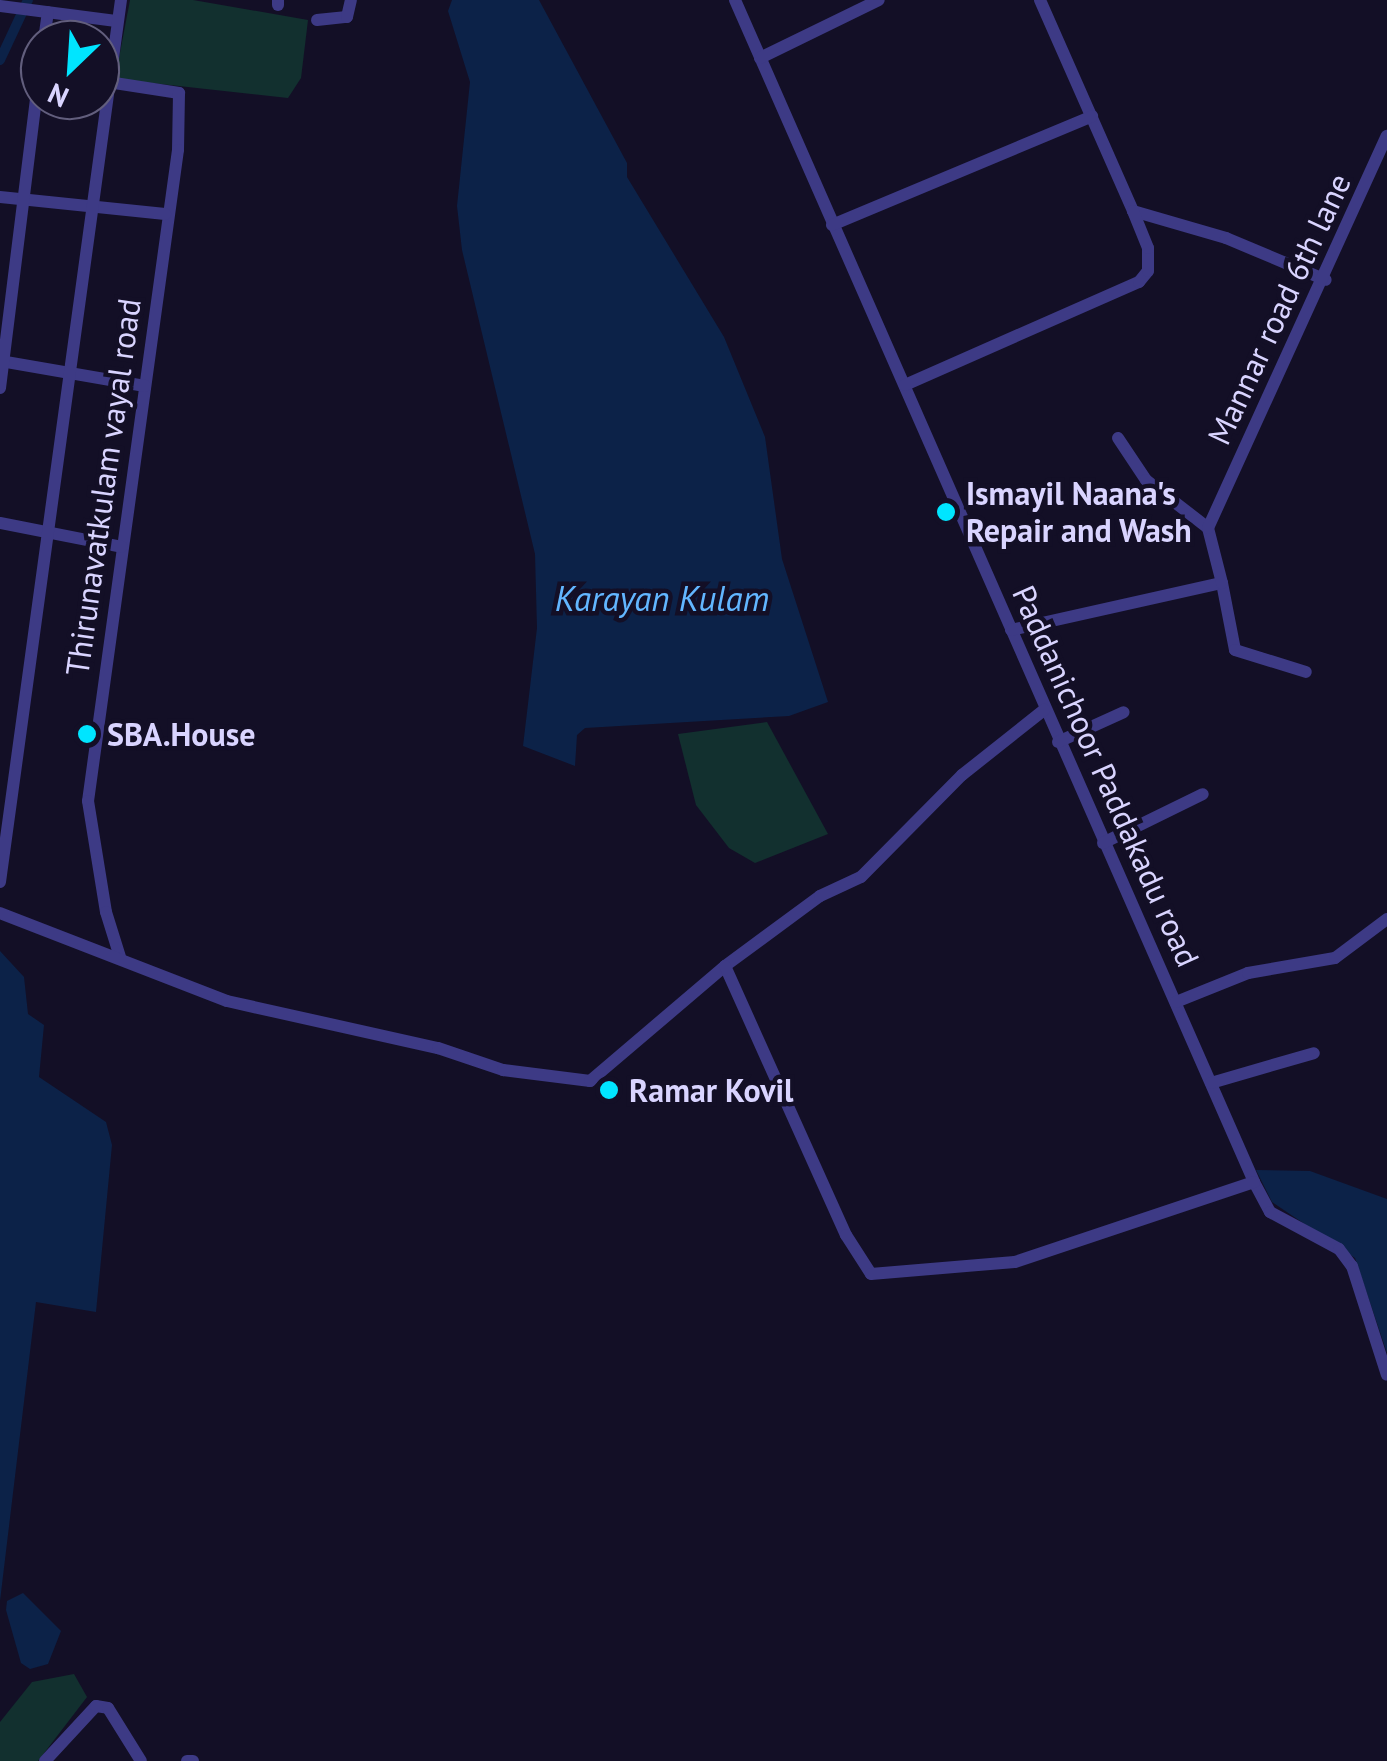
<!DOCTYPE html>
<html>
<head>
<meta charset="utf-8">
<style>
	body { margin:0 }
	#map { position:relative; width:1387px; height:1761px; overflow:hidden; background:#130f26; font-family:"PT Sans",sans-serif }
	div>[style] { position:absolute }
	.green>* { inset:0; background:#12302f }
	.water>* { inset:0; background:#0c2248 }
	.canal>* { height:10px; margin:-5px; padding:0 5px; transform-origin:5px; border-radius:5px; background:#0c2248 }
	.minor>* { height:12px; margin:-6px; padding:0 6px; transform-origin:6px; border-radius:6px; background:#3d3a85 }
	.dots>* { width:28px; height:28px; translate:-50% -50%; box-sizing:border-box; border:5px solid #130f26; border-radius:50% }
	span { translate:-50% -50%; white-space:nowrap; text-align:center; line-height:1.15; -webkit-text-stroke:9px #130f26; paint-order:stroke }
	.street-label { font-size:32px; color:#d9d4ff }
	.poi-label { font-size:32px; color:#d9d4ff; font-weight:700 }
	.left { translate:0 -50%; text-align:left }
	.water-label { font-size:35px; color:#62b6ff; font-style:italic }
	.north { position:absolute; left:20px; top:20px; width:100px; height:100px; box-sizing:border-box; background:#130f26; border:2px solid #625e7d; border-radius:50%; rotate:205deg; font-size:28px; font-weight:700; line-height:40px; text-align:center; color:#d9d4ff }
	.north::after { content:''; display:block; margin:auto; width:35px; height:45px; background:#00e5ff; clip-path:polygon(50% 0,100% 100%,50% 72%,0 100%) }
</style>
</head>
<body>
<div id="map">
	<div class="green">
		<div style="clip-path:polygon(130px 0,193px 0,308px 20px,301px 78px,288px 98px,115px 79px)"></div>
		<div style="clip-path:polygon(767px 722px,828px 834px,755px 863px,729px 848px,696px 805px,678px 734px)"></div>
		<div style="clip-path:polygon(74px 1674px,87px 1697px,38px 1761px,0 1761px,0 1722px,32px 1682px)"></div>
	</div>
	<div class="water">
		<div style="clip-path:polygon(452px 0,539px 0,627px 163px,627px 177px,724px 337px,765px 437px,782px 559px,828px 702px,789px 716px,585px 728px,577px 735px,575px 766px,523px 746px,537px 628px,535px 554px,462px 250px,457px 206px,470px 82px,448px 11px)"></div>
		<div style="clip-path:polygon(0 951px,24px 977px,28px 1014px,44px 1025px,39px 1077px,106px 1122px,112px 1145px,96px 1312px,36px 1302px,0 1601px)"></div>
		<div style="clip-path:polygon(1256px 1170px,1310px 1171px,1387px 1199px,1387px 1353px,1355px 1258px,1272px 1202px)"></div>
		<div style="clip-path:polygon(23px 1593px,61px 1631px,48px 1664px,30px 1669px,21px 1663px,6px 1610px,7px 1601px)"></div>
	</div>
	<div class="canal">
		<div style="left:0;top:60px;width:66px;rotate:-65deg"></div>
	</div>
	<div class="minor">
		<div style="left:735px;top:0;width:1291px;rotate:66.29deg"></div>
		<div style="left:1254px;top:1182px;width:34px;rotate:62deg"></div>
		<div style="left:1270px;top:1212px;width:78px;rotate:28.2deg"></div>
		<div style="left:1339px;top:1249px;width:21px;rotate:53deg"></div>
		<div style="left:1352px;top:1266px;width:114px;rotate:72.2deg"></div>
		<div style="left:1040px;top:0;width:231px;rotate:66.2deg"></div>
		<div style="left:1133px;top:211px;width:97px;rotate:16.2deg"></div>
		<div style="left:1226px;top:238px;width:108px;rotate:22.8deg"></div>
		<div style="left:278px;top:5px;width:5px;rotate:-90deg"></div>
		<div style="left:0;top:6px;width:117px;rotate:7.4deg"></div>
		<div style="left:317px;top:20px;width:30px;rotate:-6deg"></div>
		<div style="left:347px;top:17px;width:17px;rotate:-77deg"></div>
		<div style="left:44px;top:40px;width:28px;rotate:-82deg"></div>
		<div style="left:760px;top:58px;width:132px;rotate:-26deg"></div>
		<div style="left:108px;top:82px;width:72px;rotate:8.8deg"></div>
		<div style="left:179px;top:93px;width:57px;rotate:91deg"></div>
		<div style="left:178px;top:150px;width:657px;rotate:97.87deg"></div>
		<div style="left:88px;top:801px;width:112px;rotate:80.8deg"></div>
		<div style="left:106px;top:912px;width:47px;rotate:72.7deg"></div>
		<div style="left:0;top:197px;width:166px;rotate:5.9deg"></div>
		<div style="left:832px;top:225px;width:282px;rotate:-22.7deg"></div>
		<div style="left:0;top:361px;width:147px;rotate:9.8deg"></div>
		<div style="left:905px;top:385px;width:256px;rotate:-23.8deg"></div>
		<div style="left:1139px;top:282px;width:14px;rotate:-51deg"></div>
		<div style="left:1148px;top:271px;width:23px;rotate:-90deg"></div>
		<div style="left:1148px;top:248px;width:40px;rotate:-112deg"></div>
		<div style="left:0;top:388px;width:322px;rotate:-82.9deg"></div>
		<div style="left:1118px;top:438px;width:50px;rotate:56.3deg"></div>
		<div style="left:1146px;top:480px;width:78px;rotate:37.7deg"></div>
		<div style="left:0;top:523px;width:124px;rotate:11.1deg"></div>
		<div style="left:1222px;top:583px;width:68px;rotate:79deg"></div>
		<div style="left:1235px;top:650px;width:74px;rotate:17.2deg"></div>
		<div style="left:1011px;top:630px;width:216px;rotate:-12.6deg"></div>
		<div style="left:1222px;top:583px;width:57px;rotate:-104.3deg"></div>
		<div style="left:1208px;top:528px;width:431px;rotate:-65.5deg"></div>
		<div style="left:1058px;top:742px;width:72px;rotate:-24.4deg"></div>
		<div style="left:1103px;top:843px;width:111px;rotate:-26.1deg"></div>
		<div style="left:0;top:882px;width:890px;rotate:-82.19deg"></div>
		<div style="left:0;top:913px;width:243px;rotate:21.2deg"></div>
		<div style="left:227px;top:1001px;width:216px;rotate:12.6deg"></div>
		<div style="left:438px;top:1048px;width:69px;rotate:18.7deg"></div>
		<div style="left:503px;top:1070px;width:88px;rotate:7.2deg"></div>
		<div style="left:590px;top:1081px;width:177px;rotate:-40.4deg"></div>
		<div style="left:725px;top:966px;width:118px;rotate:-36.4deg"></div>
		<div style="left:820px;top:896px;width:45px;rotate:-24.9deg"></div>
		<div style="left:861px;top:877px;width:144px;rotate:-45.3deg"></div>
		<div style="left:962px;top:775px;width:105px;rotate:-38.4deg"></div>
		<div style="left:725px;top:966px;width:295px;rotate:65.8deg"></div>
		<div style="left:846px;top:1235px;width:46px;rotate:57.3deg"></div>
		<div style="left:871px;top:1274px;width:144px;rotate:-4.8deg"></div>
		<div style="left:1015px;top:1262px;width:252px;rotate:-18.5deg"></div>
		<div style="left:1176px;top:1002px;width:78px;rotate:-21.9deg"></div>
		<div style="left:1248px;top:973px;width:88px;rotate:-9.8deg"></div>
		<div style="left:1335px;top:958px;width:65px;rotate:-36.9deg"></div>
		<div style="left:1211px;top:1083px;width:107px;rotate:-16.2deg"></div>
		<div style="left:45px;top:1761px;width:75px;rotate:-47.2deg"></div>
		<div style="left:96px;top:1706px;width:12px;rotate:9deg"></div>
		<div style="left:108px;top:1708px;width:62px;rotate:58.1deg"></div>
		<div style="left:187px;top:1761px;width:6px"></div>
	</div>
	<div class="dots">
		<div style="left:946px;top:512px;background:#00e5ff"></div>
		<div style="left:87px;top:734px;background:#00e5ff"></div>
		<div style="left:609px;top:1090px;background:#00e5ff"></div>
	</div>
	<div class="street-label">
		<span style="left:1279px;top:309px;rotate:-65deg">Mannar road 6th lane</span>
		<span style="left:103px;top:487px;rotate:-82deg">Thirunavatkulam vayal road</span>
		<span style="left:1106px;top:776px;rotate:66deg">Paddanichoor Paddakadu road</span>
	</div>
	<div class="poi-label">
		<span class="left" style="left:966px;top:512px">Ismayil Naana's<br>Repair and Wash</span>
		<span class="left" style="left:107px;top:734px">SBA.House</span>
		<span class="left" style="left:629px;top:1090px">Ramar Kovil</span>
	</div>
	<div class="water-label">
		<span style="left:662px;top:598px">Karayan Kulam</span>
	</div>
	<div class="north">N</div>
</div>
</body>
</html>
